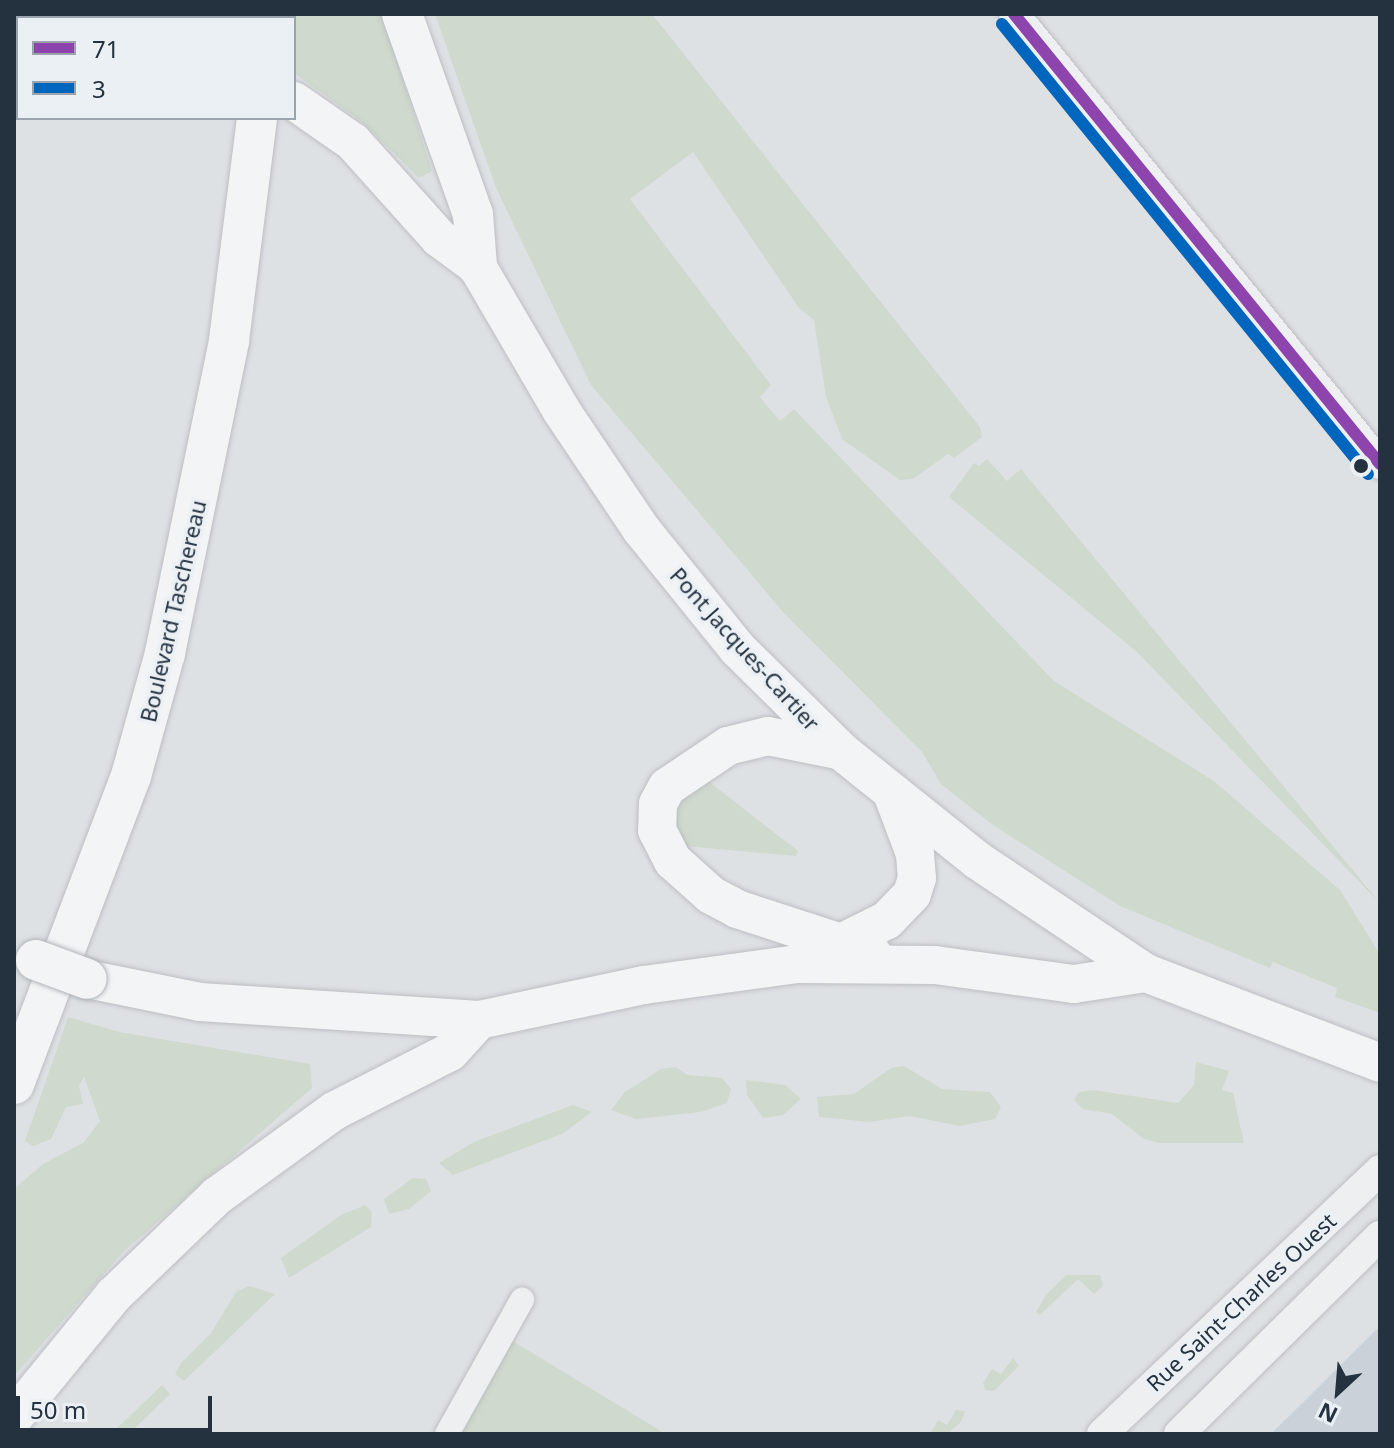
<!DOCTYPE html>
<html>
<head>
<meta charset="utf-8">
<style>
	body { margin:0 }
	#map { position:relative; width:1394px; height:1448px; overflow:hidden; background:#dee1e4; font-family:"Noto Sans",sans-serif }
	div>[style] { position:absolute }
	.built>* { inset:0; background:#cbd1d8 }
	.green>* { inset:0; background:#d0d9cd }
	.roads { filter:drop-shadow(0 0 2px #bcbfc2) drop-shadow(0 0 2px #bcbfc2) }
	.minor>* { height:24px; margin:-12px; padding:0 12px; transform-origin:12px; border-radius:12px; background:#edeff1 }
	.tertiary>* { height:30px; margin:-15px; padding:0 15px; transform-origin:15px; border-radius:15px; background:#edeff1 }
	.primary>* { height:38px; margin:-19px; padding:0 19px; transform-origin:19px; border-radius:19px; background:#f2f4f5 }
	.trunk>* { height:40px; margin:-20px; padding:0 20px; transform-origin:20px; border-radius:20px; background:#f2f4f5 }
	.bridges { filter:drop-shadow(0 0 2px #b0b5b9) drop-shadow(0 0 2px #b0b5b9) }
	.trunk-bridge>* { height:40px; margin:-20px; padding:0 20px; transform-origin:20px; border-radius:20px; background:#f2f4f5 }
	.bus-1>* { height:12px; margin:-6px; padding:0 6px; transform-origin:6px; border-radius:6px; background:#8e44ad }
	.bus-2>* { height:12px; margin:-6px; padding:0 6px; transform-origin:6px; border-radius:6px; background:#0065bd }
	.dots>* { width:22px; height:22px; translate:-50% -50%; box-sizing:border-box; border:4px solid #ebf0f5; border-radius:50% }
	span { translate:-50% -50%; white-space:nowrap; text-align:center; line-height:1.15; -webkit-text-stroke:7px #ebf0f5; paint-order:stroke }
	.street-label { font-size:22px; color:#24313f }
	.frame { position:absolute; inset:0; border:16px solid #24313f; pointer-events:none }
	.legend { position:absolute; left:16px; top:16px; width:280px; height:104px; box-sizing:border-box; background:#ebf0f5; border:2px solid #9ba4ac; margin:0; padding:10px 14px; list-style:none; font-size:24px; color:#24313f }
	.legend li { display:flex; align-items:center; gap:16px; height:40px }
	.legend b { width:40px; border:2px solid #9ba4ac }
	.north { position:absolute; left:1298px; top:1352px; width:80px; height:80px; -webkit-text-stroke:6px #ebf0f5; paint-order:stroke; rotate:206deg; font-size:22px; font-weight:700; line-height:32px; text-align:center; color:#24313f }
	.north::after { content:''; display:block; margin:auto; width:28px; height:36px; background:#24313f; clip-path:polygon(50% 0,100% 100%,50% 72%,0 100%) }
	.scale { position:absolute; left:16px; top:1396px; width:196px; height:36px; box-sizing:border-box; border:4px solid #24313f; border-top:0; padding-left:10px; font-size:24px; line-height:28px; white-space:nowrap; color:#24313f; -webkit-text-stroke:6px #ebf0f5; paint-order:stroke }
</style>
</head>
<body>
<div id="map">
	<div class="built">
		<div style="clip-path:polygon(1380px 1326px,1380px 1434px,1271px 1434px,1374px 1332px)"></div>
	</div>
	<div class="green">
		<div style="clip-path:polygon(150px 14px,252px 14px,252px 18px)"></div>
		<div style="clip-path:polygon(294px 14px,382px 14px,432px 171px,419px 178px,361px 121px,294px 73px)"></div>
		<div style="clip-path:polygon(435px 14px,652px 14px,980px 427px,982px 437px,954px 458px,948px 454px,913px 479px,900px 480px,842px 439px,826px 397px,814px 320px,799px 308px,693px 152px,630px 199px,771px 385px,760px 397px,780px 421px,794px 409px,1054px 681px,1214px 781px,1340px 890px,1380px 954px,1380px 1013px,1335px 997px,1337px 988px,1273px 962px,1270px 968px,1120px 906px,993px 825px,941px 784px,922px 752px,783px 612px,591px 385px,496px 188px)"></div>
		<div style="clip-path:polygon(987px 459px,1007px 481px,1021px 469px,1380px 903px,1137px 652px,949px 497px,974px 463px,979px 466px)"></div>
		<div style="clip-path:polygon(708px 781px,798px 851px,796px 856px,684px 846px,670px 815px,672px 803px)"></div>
		<div style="clip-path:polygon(68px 1017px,119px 1032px,310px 1064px,312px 1088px,124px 1251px,14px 1376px,14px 1189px,43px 1164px,83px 1143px,100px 1121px,84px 1077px,79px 1086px,83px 1104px,66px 1107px,51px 1139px,33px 1146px,25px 1141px)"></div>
		<div style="clip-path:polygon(1196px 1062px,1229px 1071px,1222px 1090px,1233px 1093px,1244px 1143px,1159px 1143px,1144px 1139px,1112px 1114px,1083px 1109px,1074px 1100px,1079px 1092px,1093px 1090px,1178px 1103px,1194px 1085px)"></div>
		<div style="clip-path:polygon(904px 1066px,942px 1089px,990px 1092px,1001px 1107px,995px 1119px,960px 1126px,909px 1116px,870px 1122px,819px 1117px,817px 1097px,854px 1094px,891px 1068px)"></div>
		<div style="clip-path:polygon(675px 1067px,688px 1075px,722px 1078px,731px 1089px,727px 1103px,701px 1112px,636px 1119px,611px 1110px,625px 1092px,661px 1069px)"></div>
		<div style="clip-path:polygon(746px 1080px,785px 1085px,801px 1099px,783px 1115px,763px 1118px,747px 1095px)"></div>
		<div style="clip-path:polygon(573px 1105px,592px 1112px,562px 1134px,453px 1175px,439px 1163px,474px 1142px)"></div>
		<div style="clip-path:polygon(413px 1178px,426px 1179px,431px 1191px,409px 1209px,389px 1214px,384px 1199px)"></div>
		<div style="clip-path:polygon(365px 1205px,372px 1212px,371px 1227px,289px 1278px,281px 1258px,341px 1215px)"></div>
		<div style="clip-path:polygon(1066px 1275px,1100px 1275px,1103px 1286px,1094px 1294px,1078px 1279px,1040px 1315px,1036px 1312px,1046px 1295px)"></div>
		<div style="clip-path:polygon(249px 1286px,275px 1294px,184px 1381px,175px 1374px,181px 1363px,211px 1333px,236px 1292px)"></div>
		<div style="clip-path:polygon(511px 1340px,661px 1431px,659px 1434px,459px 1434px)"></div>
		<div style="clip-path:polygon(1013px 1358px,1019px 1366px,994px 1391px,985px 1390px,983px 1383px,992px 1369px,1001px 1374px)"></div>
		<div style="clip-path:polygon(162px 1385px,170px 1394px,129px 1434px,111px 1434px)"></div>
		<div style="clip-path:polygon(956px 1410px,965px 1411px,961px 1422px,947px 1434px,930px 1434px,938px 1420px,947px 1425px)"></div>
	</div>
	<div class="roads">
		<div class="minor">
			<div style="left:447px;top:1434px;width:154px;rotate:-60.8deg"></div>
		</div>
		<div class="tertiary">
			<div style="left:1014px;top:14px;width:580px;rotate:50.88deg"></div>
			<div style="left:1102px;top:1434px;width:383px;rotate:-43.5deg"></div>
			<div style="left:1179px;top:1434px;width:282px;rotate:-44.6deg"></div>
		</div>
		<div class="primary">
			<div style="left:100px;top:14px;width:13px;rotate:18deg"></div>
			<div style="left:294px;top:101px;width:72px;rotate:34.8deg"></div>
			<div style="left:353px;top:142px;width:129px;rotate:48.1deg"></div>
			<div style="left:439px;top:238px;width:47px;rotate:36.4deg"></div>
			<div style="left:477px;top:266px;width:167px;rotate:59.7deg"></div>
			<div style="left:561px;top:410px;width:143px;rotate:56.1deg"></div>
			<div style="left:641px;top:529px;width:154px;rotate:51.1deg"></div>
			<div style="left:738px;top:649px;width:145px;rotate:44.7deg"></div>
			<div style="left:841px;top:751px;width:174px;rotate:38.7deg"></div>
			<div style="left:977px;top:860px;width:203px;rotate:33.8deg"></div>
			<div style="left:1146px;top:973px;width:251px;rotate:21deg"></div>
			<div style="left:838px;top:750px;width:71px;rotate:-168.7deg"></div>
			<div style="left:768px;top:736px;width:41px;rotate:166deg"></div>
			<div style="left:728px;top:746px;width:73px;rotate:146.1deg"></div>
			<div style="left:667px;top:787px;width:19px;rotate:118deg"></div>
			<div style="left:658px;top:804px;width:26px;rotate:92deg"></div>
			<div style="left:657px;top:830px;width:35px;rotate:63deg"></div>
			<div style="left:673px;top:861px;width:51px;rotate:41.8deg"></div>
			<div style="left:711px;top:895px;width:30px;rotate:28deg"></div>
			<div style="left:737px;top:909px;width:142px;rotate:18.1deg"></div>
			<div style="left:829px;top:949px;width:65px;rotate:-26.6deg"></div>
			<div style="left:887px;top:920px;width:36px;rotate:-46deg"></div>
			<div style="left:912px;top:894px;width:17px;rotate:-73deg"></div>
			<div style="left:917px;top:878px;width:24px;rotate:-95deg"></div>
			<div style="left:915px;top:854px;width:60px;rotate:-110.6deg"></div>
			<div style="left:87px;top:979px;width:115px;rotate:11.5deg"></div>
			<div style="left:200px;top:1002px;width:280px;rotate:3.7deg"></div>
			<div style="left:479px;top:1020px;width:169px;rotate:-12deg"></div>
			<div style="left:644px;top:985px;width:155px;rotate:-7.8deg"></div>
			<div style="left:798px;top:964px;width:137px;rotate:0.4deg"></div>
			<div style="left:935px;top:965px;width:140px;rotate:7.8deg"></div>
			<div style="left:1074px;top:984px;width:73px;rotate:-8.7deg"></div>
			<div style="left:14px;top:1417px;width:158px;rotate:-50.7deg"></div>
			<div style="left:114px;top:1295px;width:143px;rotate:-43.9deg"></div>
			<div style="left:217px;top:1196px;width:145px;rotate:-36deg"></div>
			<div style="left:334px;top:1111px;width:130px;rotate:-27deg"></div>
			<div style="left:450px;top:1052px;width:43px;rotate:-47.8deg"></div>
		</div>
		<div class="trunk">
			<div style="left:402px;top:14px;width:212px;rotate:70.5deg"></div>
			<div style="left:473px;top:214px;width:52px;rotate:85.6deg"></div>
			<div style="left:33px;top:18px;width:4px;rotate:-63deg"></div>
			<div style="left:266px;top:18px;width:4px;rotate:-90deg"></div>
			<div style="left:14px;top:54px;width:9px;rotate:-63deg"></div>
			<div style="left:14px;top:1084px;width:329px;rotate:-69.2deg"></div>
			<div style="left:131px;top:776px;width:128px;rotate:-74.5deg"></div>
			<div style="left:165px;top:653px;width:319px;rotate:-78.4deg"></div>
			<div style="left:229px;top:340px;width:224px;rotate:-82.8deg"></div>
		</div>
	</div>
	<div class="bridges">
		<div class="trunk-bridge">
			<div style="left:36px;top:960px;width:54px;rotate:20.4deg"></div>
		</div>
	</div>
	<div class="bus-1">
		<div style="left:1014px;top:14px;width:580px;rotate:50.88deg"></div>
	</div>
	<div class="bus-2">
		<div style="left:1002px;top:24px;width:580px;rotate:50.88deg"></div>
	</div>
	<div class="dots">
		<div style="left:1361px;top:466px;background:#24313f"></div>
	</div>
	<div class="street-label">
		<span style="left:173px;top:611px;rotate:-77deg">Boulevard Taschereau</span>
		<span style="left:745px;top:649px;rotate:48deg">Pont Jacques-Cartier</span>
		<span style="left:1241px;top:1302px;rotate:-43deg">Rue Saint-Charles Ouest</span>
	</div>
	<div class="frame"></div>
	<ul class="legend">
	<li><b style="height:10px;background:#8e44ad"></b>71</li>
	<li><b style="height:10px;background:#0065bd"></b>3</li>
	</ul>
	<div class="north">N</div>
	<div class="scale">50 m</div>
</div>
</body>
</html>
